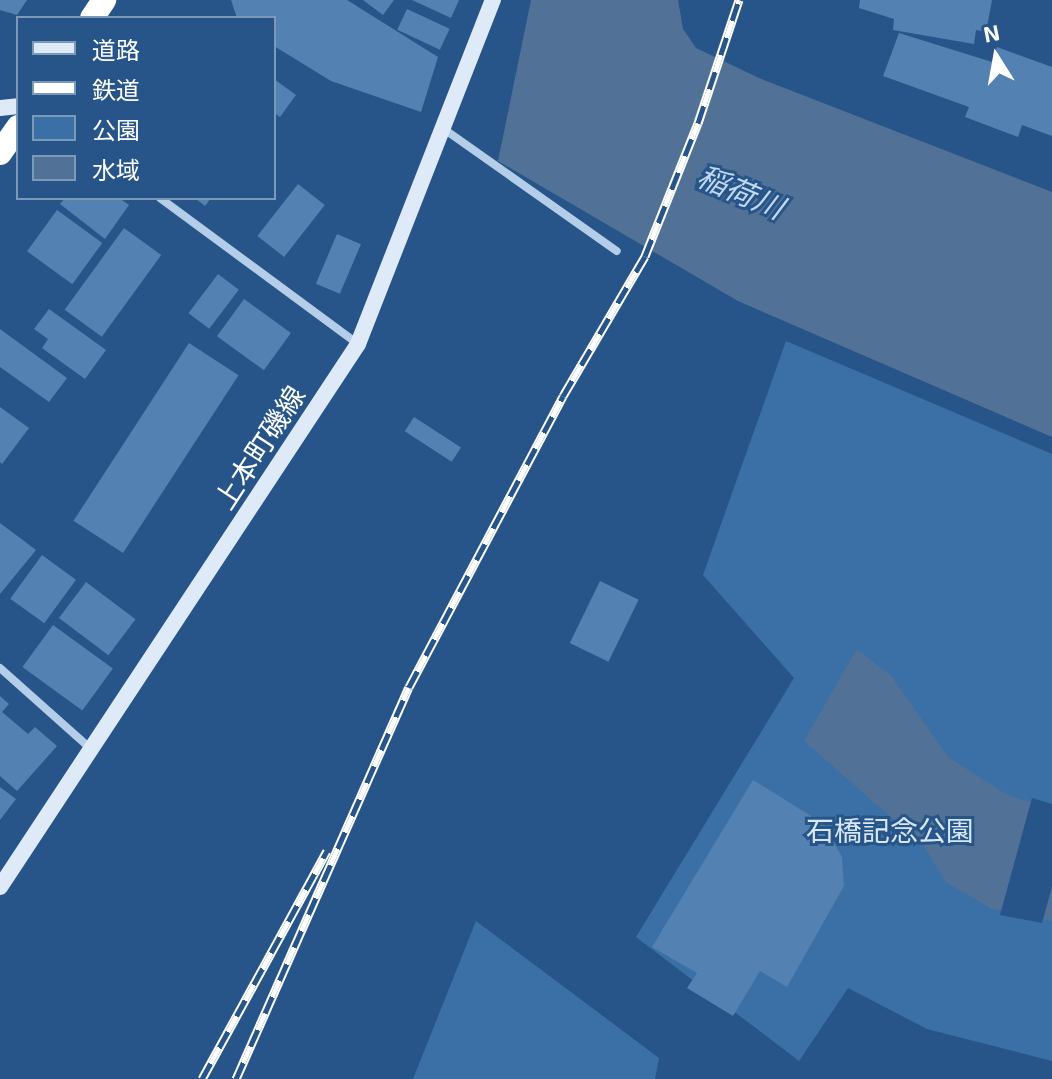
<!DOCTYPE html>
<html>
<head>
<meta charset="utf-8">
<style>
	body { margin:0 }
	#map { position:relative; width:1052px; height:1079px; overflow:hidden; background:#275589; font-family:"Exo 2","Noto Sans JP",sans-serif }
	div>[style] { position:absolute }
	.green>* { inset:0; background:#3b70a6 }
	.water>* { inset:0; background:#517296 }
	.pier>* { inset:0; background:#275589 }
	.building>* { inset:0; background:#5381b2; transform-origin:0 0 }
	.street>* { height:8px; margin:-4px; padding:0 4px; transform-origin:4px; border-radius:4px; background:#b4cee9 }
	.secondary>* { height:16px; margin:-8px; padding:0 8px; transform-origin:8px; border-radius:8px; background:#deeaf8 }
	.highway>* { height:24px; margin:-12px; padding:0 12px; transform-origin:12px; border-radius:12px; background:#fff }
	.rail>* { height:9px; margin-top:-4.5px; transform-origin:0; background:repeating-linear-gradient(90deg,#275589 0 18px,#fff 0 36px); box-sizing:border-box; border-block:2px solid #fff }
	span { translate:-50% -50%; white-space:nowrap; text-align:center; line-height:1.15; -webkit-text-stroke:6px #275589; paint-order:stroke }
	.street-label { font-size:28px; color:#fff }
	.park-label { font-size:28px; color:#d8e7f7 }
	.water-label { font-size:30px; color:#c0d8f0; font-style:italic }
	.legend { position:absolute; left:16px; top:16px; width:260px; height:184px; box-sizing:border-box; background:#275589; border:2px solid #7d99b8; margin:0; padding:10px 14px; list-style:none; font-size:24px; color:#fff }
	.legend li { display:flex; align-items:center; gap:16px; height:40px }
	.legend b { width:40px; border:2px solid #7d99b8 }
	.north { position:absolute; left:956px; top:16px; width:80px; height:80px; -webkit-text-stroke:6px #275589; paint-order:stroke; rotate:349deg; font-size:22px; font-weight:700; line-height:32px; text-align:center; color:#fff }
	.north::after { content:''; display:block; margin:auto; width:28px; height:36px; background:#fff; clip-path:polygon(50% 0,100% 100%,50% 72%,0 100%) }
</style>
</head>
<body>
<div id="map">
	<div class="green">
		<div style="clip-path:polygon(786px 341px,1052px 454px,1052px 1061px,927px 1029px,848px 988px,799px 1061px,636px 937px,794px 678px,703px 575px)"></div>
		<div style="clip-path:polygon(476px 921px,659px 1058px,655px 1079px,413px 1079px)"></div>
	</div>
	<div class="water">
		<div style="clip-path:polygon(531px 0,678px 0,683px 29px,696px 48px,759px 78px,1052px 192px,1052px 437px,738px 301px,498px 161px)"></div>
		<div style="clip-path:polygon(857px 649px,892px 677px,948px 757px,1009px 796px,1052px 808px,1052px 921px,992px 909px,946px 882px,923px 845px,804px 741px)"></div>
	</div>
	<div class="pier">
		<div style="clip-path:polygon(1032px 798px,1052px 804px,1052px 887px,1042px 923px,1000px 915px)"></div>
	</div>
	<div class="building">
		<div style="clip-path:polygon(0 0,27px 0,17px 15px,0 10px)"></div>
		<div style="clip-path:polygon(231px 0,347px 0,438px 57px,421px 112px,331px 81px,274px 46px,274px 18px,237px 18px)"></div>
		<div style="clip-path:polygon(363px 0,394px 0,383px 15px)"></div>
		<div style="clip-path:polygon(412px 0,459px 0,451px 18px)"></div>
		<div style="clip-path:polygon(860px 0,992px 0,986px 32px,976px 30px,974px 44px,893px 30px,894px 19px,859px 8px)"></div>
		<div style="left:407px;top:9px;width:47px;height:23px;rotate:25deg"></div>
		<div style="clip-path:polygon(899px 33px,992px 62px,997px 47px,1052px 67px,1052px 136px,1022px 125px,1018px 137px,965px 117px,969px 107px,883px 76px)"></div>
		<div style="clip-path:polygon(274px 79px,296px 95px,280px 117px,274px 113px)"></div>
		<div style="left:298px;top:184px;width:34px;height:66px;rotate:38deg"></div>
		<div style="clip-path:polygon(65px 198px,119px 198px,129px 205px,105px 239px,60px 204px)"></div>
		<div style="clip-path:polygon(195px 198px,211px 198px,205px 206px)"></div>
		<div style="left:57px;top:210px;width:56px;height:51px;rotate:36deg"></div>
		<div style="left:124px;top:228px;width:46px;height:101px;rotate:36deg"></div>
		<div style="left:337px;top:234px;width:26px;height:54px;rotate:23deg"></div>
		<div style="left:218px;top:274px;width:26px;height:49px;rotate:37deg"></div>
		<div style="left:244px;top:299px;width:58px;height:46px;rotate:36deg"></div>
		<div style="clip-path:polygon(49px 309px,106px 350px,85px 379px,42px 348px,48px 339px,34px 329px)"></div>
		<div style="clip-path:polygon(0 329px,67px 378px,49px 402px,0 367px)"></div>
		<div style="left:189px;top:343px;width:59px;height:212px;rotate:33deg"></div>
		<div style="clip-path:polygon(0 407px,29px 428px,2px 464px,0 462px)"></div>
		<div style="left:414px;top:417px;width:56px;height:17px;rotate:33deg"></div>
		<div style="clip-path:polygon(0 523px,36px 550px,0 594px)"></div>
		<div style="left:42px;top:555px;width:42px;height:54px;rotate:36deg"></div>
		<div style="left:600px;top:581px;width:43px;height:69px;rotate:26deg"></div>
		<div style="left:86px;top:582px;width:62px;height:45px;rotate:37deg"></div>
		<div style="left:53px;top:625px;width:74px;height:52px;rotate:36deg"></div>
		<div style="clip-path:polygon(0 696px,9px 704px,2px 712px,28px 734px,35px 727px,57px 746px,17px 791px,0 776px)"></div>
		<div style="clip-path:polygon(753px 780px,824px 824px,842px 857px,844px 886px,787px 987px,760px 971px,733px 1016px,687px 988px,697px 973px,652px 947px)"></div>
		<div style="clip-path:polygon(0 787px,16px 799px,0 820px)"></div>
	</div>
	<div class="street">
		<div style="left:441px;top:127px;width:215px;rotate:35.2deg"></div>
		<div style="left:160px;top:198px;width:246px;rotate:36.4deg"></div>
		<div style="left:0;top:668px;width:123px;rotate:41.7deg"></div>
	</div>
	<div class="secondary">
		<div style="left:0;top:108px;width:18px;rotate:-6deg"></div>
		<div style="left:0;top:887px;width:650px;rotate:-56.6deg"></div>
		<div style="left:358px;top:344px;width:370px;rotate:-68.6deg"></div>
	</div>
	<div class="highway">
		<div style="left:92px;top:18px;width:22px;rotate:-56deg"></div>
		<div style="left:0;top:153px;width:32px;rotate:-55deg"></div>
	</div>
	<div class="rail">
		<div style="left:202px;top:1079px;width:260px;rotate:-61.3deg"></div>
		<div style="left:236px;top:1079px;width:428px;rotate:-66.2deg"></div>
		<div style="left:409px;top:687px;width:329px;rotate:-62.1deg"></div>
		<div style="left:563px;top:396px;width:162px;rotate:-59.6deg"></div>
		<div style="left:645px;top:256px;width:143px;rotate:-68.3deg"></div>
		<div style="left:698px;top:123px;width:130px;rotate:-71.6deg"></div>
	</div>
	<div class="street-label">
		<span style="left:259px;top:447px;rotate:-57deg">上本町磯線</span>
	</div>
	<div class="park-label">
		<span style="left:890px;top:830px">石橋記念公園</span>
	</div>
	<div class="water-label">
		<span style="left:741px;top:191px;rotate:23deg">稲荷川</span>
	</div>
	<ul class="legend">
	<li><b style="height:10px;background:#deeaf8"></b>道路</li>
	<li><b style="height:10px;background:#fff"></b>鉄道</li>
	<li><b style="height:22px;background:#3b70a6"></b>公園</li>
	<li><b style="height:22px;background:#517296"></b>水域</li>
	</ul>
	<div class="north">N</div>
</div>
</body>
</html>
